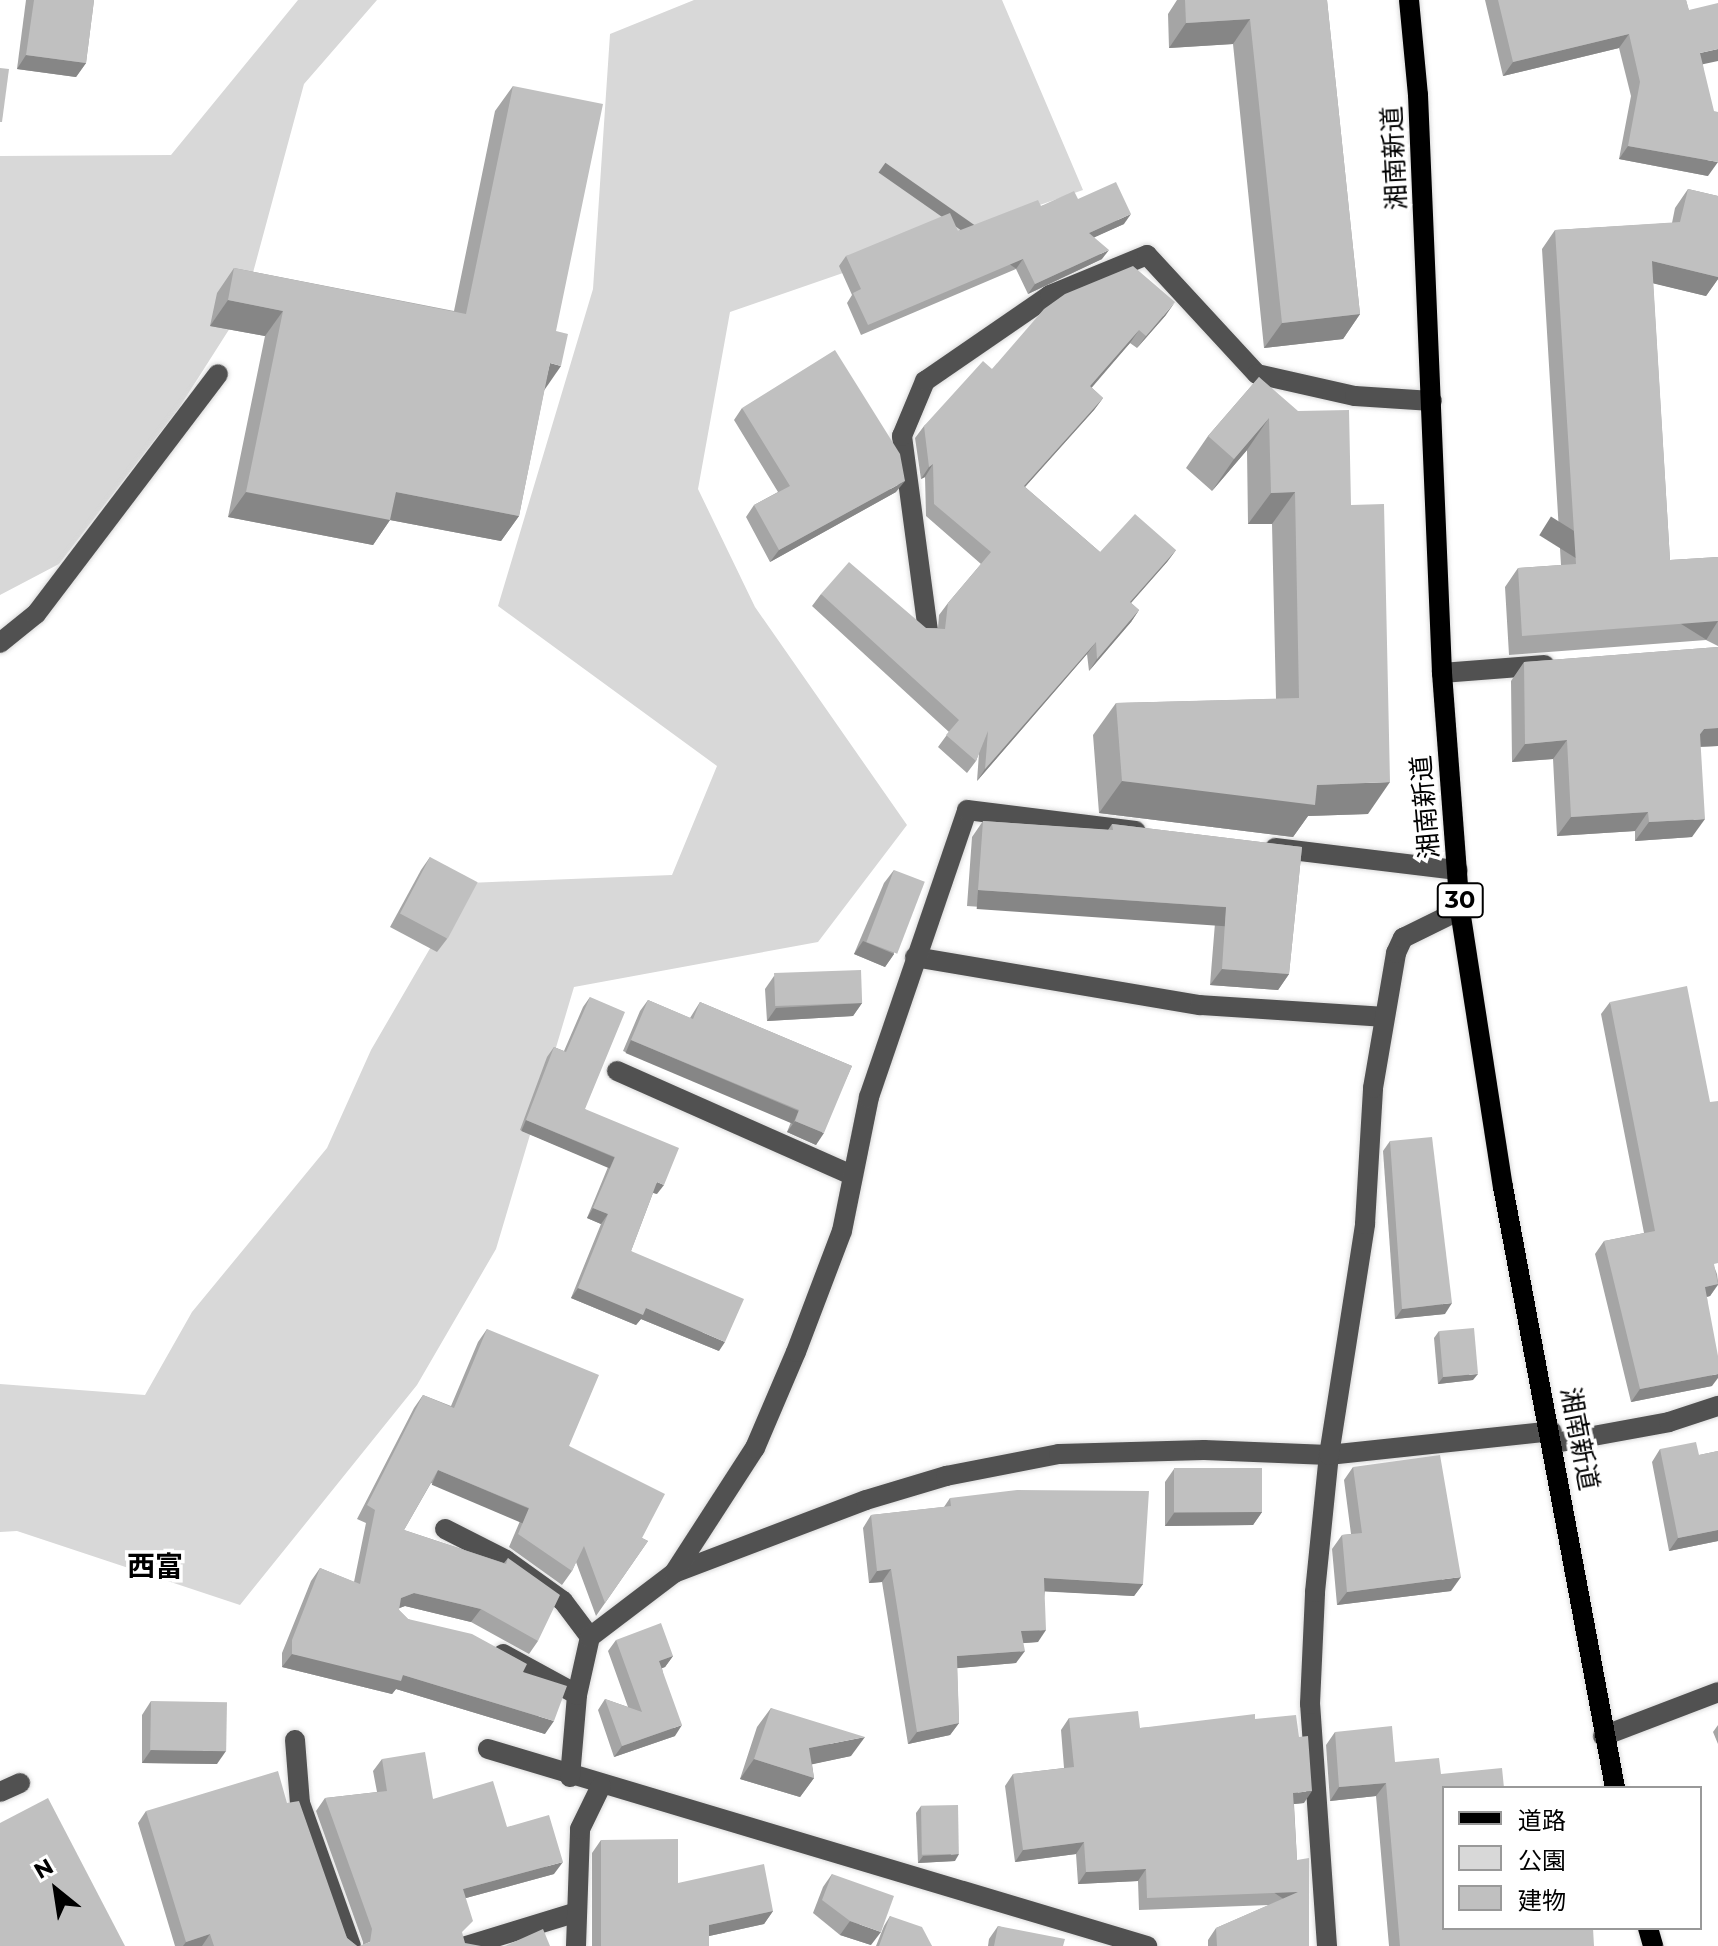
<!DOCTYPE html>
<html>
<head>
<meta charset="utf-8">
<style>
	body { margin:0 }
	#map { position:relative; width:1718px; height:1946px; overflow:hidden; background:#fff; font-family:Montserrat,"Noto Sans JP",sans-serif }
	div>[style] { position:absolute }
	.green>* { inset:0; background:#d8d8d8 }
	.roads { filter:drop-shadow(0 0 2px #dbdbdb) drop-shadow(0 0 2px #dbdbdb) }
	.minor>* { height:20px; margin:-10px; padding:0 10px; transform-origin:10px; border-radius:10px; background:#515151 }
	.major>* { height:20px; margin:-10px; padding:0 10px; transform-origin:10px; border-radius:10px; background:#000 }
	.wall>* { inset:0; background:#a5a5a5 }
	.shaded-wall>* { inset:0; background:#868686; transform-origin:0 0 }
	.building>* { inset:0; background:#c0c0c0; transform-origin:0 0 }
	span { translate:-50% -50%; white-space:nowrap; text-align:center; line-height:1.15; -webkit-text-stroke:7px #fff; paint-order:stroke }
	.shield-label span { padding:2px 6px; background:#fff; border:2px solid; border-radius:6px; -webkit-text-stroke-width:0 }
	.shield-label { font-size:24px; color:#000; font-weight:700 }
	.street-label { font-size:26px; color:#000 }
	.neighbourhood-label { font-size:28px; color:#000; font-weight:700 }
	.legend { position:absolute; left:1442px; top:1786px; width:260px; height:144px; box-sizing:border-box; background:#fff; border:2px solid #999; margin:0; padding:10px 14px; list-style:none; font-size:24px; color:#000 }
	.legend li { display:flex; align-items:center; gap:16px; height:40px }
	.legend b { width:40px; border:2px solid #999 }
	.north { position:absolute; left:16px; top:1850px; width:80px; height:80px; -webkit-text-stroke:6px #fff; paint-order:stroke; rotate:330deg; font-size:22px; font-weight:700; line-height:32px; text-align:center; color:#000 }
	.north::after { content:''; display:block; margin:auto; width:28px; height:36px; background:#000; clip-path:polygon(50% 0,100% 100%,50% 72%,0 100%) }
</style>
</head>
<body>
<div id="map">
	<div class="green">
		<div style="clip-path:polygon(298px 0,377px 0,304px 84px,244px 306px,179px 408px,59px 564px,0 595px,0 156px,171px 155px)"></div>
		<div style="clip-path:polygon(694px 0,1002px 0,1083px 190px,730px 312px,698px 489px,755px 607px,907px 825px,818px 942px,574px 987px,496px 1249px,417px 1385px,240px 1605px,17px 1531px,0 1532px,0 1384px,145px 1395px,192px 1312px,327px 1148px,371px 1050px,468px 883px,672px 875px,717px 766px,498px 606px,593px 289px,610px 34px)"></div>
	</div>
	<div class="roads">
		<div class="minor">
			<div style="left:928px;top:631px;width:197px;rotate:-97.6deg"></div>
			<div style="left:902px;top:436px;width:60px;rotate:-67.3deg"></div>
			<div style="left:925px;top:381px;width:152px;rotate:-34.5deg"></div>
			<div style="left:1050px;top:295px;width:105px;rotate:-22.4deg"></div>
			<div style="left:1147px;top:255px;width:162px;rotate:47.3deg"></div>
			<div style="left:1257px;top:374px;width:100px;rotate:12.7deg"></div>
			<div style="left:1355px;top:396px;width:77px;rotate:3.7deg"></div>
			<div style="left:0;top:643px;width:46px;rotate:-38.9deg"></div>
			<div style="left:36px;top:614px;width:301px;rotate:-52.8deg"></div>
			<div style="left:1442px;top:673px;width:103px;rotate:-4.4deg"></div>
			<div style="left:1275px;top:848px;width:184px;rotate:6.9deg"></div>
			<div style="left:915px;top:957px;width:289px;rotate:9.6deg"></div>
			<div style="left:1200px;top:1005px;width:184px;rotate:3.7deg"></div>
			<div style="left:617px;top:1071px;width:257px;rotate:23.9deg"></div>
			<div style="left:1555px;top:1443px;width:116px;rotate:-10.4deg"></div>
			<div style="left:1669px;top:1422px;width:52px;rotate:-18.1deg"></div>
			<div style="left:445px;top:1529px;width:68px;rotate:26.9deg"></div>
			<div style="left:506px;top:1560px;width:70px;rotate:35.7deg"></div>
			<div style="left:563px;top:1601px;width:45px;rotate:53.1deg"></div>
			<div style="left:674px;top:1573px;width:205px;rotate:-20.8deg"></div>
			<div style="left:866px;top:1500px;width:84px;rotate:-16.7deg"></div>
			<div style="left:946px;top:1476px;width:115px;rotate:-11deg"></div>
			<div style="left:1059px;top:1454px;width:145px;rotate:-1.6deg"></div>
			<div style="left:1204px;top:1450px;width:125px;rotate:2.3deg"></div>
			<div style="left:1329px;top:1455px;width:224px;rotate:-6.1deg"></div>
			<div style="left:503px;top:1654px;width:83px;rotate:28.7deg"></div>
			<div style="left:1603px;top:1736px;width:123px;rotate:-20.9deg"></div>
			<div style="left:295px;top:1740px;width:63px;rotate:85.5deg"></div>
			<div style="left:300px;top:1803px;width:152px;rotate:70.4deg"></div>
			<div style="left:488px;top:1749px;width:688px;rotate:16.64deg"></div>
			<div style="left:570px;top:1777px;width:82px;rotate:-85.1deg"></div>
			<div style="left:577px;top:1695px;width:59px;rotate:-77.4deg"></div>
			<div style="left:590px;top:1637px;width:106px;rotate:-37.3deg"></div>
			<div style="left:674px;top:1573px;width:149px;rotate:-57.1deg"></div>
			<div style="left:755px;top:1448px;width:104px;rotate:-66.9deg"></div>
			<div style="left:796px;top:1352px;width:129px;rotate:-69.2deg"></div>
			<div style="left:842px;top:1231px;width:137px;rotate:-78.6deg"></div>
			<div style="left:869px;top:1097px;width:303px;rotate:-71.1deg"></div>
			<div style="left:967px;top:810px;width:170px;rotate:7.1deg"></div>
			<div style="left:0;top:1792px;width:22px;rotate:-24deg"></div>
			<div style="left:466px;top:1946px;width:116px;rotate:-17deg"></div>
			<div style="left:576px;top:1946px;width:117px;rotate:-88deg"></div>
			<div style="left:580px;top:1829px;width:48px;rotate:-64deg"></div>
			<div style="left:1327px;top:1946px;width:243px;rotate:-94deg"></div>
			<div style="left:1310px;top:1704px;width:112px;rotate:-87.4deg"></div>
			<div style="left:1315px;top:1592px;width:138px;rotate:-84.2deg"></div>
			<div style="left:1329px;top:1455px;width:234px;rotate:-81.1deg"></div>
			<div style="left:1365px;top:1224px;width:136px;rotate:-86.6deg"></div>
			<div style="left:1373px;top:1088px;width:137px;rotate:-80.3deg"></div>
			<div style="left:1396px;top:953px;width:17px;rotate:-65deg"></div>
			<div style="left:1403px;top:938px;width:64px;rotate:-26.2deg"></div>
		</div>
		<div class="major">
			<div style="left:1409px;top:0;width:95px;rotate:84.6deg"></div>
			<div style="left:1418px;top:95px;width:578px;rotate:87.62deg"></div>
			<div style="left:1442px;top:673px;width:238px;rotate:85.7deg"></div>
			<div style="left:1460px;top:910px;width:280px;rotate:81.2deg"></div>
			<div style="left:1503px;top:1187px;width:611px;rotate:79.44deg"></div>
			<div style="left:1648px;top:1928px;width:19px;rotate:74deg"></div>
		</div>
	</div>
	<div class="wall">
		<div style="clip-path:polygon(26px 0,94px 0,86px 63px,76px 77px,17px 69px)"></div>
		<div style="clip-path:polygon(1177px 0,1327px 0,1360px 314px,1343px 339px,1264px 348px,1233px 44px,1169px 48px,1168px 14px)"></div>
		<div style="clip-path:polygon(1485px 0,1686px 0,1703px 64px,1708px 176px,1619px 159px,1631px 96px,1619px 48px,1503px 76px)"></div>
		<div style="clip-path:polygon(513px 86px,544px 391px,519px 516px,501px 541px,390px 520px,373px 545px,228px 517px,265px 336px,210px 326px,217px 293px,234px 268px,454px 311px,495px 111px)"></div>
		<div style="clip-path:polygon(1688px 189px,1718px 196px,1718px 279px,1706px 296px,1653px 283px,1670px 560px,1718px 557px,1718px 646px,1706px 640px,1509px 655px,1505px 587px,1518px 568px,1561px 565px,1542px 249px,1555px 230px,1672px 223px,1675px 208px)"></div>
		<div style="clip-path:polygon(1078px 199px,1124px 224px,1094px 237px,1102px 259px,1028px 294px,1016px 269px,861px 335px,847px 303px,852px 295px,839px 266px,846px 256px,958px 231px,1041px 206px)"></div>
		<div style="clip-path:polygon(1166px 315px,1137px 348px,1130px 343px,1091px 387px,1103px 398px,1094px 410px,1025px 487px,1100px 552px,1176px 550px,1167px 562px,1131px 603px,1139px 610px,1131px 622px,1089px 671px,1087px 654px,977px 781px,979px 753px,976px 761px,967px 773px,938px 747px,949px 732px,812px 606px,821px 594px,926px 628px,938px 628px,939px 615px,948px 603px,981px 564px,926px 516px,925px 477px,921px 479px,915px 438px,924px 426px,992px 369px)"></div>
		<div style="clip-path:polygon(1259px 377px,1351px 505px,1368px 814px,1308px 816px,1293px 837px,1099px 813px,1093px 735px,1116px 703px,1276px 699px,1272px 524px,1248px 524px,1247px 450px,1212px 491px,1186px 468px,1208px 436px)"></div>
		<div style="clip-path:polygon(742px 408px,896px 492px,770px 562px,746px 517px,754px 505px,778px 492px,734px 420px)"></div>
		<div style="clip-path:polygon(1718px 647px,1718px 746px,1700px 747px,1692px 837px,1635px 841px,1635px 831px,1557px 836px,1553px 759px,1512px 762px,1511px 681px,1524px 662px)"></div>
		<div style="clip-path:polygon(983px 821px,1108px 830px,1112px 824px,1302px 847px,1289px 974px,1278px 990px,1210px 985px,1215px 923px,967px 906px,972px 837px)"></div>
		<div style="clip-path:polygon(430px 857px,447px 939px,437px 952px,390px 927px,421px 870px)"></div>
		<div style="clip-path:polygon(894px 870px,894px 954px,885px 967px,854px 954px,884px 883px)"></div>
		<div style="clip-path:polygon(774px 976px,862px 1003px,853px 1016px,767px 1021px,765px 989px)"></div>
		<div style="clip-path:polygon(590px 997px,585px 1109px,657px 1194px,653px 1193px,631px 1251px,719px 1351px,641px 1319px,636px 1325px,571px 1298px,601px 1224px,587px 1218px,608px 1167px,520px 1130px,547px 1057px,554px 1047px,564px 1051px,583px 1007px)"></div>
		<div style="clip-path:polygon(648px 1000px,690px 1018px,700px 1002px,852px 1066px,816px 1145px,787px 1132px,791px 1122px,623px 1051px,640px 1011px)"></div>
		<div style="clip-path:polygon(1610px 1002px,1717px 1274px,1718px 1281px,1718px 1285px,1710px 1296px,1707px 1297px,1712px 1386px,1631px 1402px,1595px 1254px,1604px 1241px,1644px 1233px,1601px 1014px)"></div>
		<div style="clip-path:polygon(1390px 1141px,1445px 1314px,1395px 1319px,1383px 1151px)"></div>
		<div style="clip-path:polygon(487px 1329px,569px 1446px,642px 1538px,648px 1541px,596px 1616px,576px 1562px,572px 1571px,562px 1585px,509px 1547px,520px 1521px,431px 1483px,404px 1530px,504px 1563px,508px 1558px,538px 1641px,529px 1654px,471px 1622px,405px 1606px,399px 1608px,399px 1610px,408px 1619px,523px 1672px,545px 1734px,396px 1689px,392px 1694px,282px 1667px,282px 1653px,311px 1581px,320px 1568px,354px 1582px,366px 1523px,357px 1519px,414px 1408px,423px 1395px,451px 1406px,478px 1342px)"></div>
		<div style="clip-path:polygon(1439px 1331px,1473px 1380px,1438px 1384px,1434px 1338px)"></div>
		<div style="clip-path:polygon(1660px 1449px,1699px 1455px,1718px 1451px,1718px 1541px,1669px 1551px,1652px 1462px)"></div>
		<div style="clip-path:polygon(1353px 1467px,1451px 1591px,1337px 1605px,1332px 1549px,1342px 1535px,1351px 1534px,1344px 1480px)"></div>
		<div style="clip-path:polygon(1174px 1469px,1262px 1512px,1253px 1525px,1165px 1526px,1165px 1482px)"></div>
		<div style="clip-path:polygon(950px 1498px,1143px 1584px,1134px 1596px,1045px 1591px,1038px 1642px,1023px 1643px,1016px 1663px,957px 1668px,959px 1723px,950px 1735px,908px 1744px,882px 1582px,869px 1583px,863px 1528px,871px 1515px,944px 1507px)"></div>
		<div style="clip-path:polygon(616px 1640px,673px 1656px,665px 1667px,662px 1668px,675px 1736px,614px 1757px,598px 1710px,605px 1699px,628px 1707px,608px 1651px)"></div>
		<div style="clip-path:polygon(151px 1701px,217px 1764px,142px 1763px,142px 1715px)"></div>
		<div style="clip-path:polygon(771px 1708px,851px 1756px,812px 1764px,814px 1778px,800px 1797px,740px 1779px,757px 1727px)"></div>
		<div style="clip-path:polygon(1069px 1718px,1140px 1728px,1255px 1719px,1304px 1803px,1294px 1804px,1297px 1860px,1309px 1946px,1208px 1946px,1208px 1940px,1216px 1928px,1269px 1905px,1139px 1910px,1138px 1881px,1078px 1884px,1076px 1854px,1015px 1862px,1005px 1786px,1013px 1774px,1064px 1768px,1061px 1730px)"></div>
		<div style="clip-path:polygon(1718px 1725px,1718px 1744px,1713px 1732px)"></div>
		<div style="clip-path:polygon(1335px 1732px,1395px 1762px,1441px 1774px,1444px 1788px,1594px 1946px,1389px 1946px,1376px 1796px,1330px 1801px,1326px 1745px)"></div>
		<div style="clip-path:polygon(382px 1759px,433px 1799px,507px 1827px,554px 1874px,466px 1898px,363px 1945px,363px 1942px,316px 1811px,325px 1798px,377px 1792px,373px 1771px)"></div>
		<div style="clip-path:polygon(287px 1803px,347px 1938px,357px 1946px,175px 1946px,138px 1823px,146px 1811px)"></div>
		<div style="clip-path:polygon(921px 1806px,955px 1861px,918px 1863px,916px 1813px)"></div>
		<div style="clip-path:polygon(601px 1840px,678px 1883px,773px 1911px,764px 1924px,709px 1936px,709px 1946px,592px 1946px,592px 1853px)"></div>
		<div style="clip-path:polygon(832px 1874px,871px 1945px,840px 1935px,813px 1913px,823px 1887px)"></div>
		<div style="clip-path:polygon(890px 1916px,932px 1946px,876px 1946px,884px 1926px)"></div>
		<div style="clip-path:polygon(998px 1926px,1063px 1946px,988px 1946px,989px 1939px)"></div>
	</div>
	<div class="shaded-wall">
		<div style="clip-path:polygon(1250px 19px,1233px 44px,1169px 48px,1186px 23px)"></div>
		<div style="clip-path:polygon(1629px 34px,1619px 48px,1503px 76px,1513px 62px)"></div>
		<div style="clip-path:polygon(1718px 49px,1718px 61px,1690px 67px,1700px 53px)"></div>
		<div style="clip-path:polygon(26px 55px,86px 63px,76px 77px,17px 69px)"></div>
		<div style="clip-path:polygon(1628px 146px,1718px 162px,1708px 176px,1619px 159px)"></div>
		<div style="clip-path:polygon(1131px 214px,1124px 224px,1082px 243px,1089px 233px)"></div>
		<div style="clip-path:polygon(1109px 250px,1102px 259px,1028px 294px,1035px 284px)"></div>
		<div style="left:1023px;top:259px;width:12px;height:168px;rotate:125deg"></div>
		<div style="clip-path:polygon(1652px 261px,1718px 277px,1718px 279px,1706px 296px,1639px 280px)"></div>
		<div style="clip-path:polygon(228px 300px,283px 311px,265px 336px,210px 326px)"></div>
		<div style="clip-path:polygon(1175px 302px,1166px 315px,1137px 348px,1146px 336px)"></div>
		<div style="clip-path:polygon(1360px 314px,1343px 339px,1264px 348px,1282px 323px)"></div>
		<div style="clip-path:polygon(1139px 330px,1130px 343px,1082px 399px,1090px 386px)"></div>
		<div style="clip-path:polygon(550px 363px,561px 366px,543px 392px)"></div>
		<div style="clip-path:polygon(1103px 398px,1094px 410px,1015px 498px,1024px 486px)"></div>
		<div style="clip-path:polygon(1269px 418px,1247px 450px,1212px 491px,1234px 459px)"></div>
		<div style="clip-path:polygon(933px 464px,925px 477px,921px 479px,929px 467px)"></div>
		<div style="clip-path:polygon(905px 481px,896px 492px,770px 562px,779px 550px)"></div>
		<div style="clip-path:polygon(246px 492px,396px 492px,519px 516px,501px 541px,390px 520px,373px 545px,228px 517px)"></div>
		<div style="clip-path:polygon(1295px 492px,1272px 524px,1248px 524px,1271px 493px)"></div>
		<div style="clip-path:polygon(1176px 550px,1167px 562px,1121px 614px,1130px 602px)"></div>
		<div style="clip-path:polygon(1139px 610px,1131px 622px,1089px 671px,1097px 659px)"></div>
		<div style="left:1718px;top:621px;width:22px;height:197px;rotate:122deg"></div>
		<div style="clip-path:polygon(1096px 642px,1087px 654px,977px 781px,985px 769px)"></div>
		<div style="clip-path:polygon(1718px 728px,1718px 746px,1691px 747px,1704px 729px)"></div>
		<div style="clip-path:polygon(1567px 740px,1553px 759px,1512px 762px,1525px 744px)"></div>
		<div style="clip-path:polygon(1122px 781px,1317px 785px,1390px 782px,1368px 814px,1308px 816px,1293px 837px,1099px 813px)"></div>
		<div style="clip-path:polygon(1648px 812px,1635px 831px,1557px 836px,1571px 817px)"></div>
		<div style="clip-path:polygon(1705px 819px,1692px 837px,1635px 841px,1649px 822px)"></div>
		<div style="left:978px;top:890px;width:249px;height:19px;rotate:4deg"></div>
		<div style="clip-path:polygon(863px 941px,894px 954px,885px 967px,854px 954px)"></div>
		<div style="clip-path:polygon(1222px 969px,1289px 974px,1278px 990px,1210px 985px)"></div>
		<div style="clip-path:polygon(862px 1003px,853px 1016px,767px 1021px,776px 1008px)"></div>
		<div style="left:631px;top:1040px;width:182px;height:14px;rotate:23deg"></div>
		<div style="left:526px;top:1120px;width:96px;height:12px;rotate:23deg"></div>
		<div style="clip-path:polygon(795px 1121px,824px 1133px,816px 1145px,787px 1132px)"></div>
		<div style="clip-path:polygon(657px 1182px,664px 1185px,657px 1194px,651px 1192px)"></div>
		<div style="clip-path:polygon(593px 1208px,608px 1214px,601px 1224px,587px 1218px)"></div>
		<div style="clip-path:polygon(1718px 1284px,1710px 1296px,1696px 1299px,1705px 1287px)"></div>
		<div style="clip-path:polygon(578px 1288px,646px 1308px,725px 1342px,719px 1351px,641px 1319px,636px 1325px,571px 1298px)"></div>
		<div style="clip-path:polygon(1452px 1303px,1445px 1314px,1395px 1319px,1402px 1309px)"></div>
		<div style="clip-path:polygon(1478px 1374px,1473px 1380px,1438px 1384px,1443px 1377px)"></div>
		<div style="clip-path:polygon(1718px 1374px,1718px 1378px,1712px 1386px,1631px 1402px,1640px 1389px)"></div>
		<div style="left:438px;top:1470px;width:99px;height:16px;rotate:23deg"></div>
		<div style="clip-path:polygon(1262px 1512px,1253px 1525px,1165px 1526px,1174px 1513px)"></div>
		<div style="clip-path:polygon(1718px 1530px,1718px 1541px,1669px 1551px,1678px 1538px)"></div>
		<div style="clip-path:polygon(891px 1569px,882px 1582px,869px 1583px,877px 1571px)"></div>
		<div style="clip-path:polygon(1461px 1577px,1451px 1591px,1337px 1605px,1347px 1592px)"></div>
		<div style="clip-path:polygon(1044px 1578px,1143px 1584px,1134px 1596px,1036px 1591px)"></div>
		<div style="clip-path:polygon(414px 1593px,481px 1609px,471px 1622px,405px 1606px,392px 1611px,401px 1598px)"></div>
		<div style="clip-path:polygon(1046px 1630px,1038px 1642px,1012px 1644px,1021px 1631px)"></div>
		<div style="clip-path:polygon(1025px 1651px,1016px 1663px,948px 1669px,957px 1656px)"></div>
		<div style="clip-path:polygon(292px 1654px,403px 1675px,554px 1721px,545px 1734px,396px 1689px,392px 1694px,282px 1667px)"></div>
		<div style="clip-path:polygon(673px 1656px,665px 1667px,652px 1672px,659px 1661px)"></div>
		<div style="clip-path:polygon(959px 1723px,950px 1735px,908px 1744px,917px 1732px)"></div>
		<div style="clip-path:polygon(682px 1725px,675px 1736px,614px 1757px,622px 1746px)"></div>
		<div style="clip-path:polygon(865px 1737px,851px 1756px,795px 1768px,809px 1748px)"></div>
		<div style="clip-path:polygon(151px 1750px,226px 1751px,217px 1764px,142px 1763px)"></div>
		<div style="clip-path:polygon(754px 1759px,814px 1778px,800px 1797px,740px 1779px)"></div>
		<div style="clip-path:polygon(1386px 1783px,1376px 1796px,1330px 1801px,1339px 1787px)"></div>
		<div style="clip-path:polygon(1312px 1791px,1304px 1803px,1285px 1805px,1293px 1793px)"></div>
		<div style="clip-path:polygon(1084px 1842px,1076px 1854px,1015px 1862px,1023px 1850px)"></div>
		<div style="clip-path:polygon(959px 1854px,955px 1861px,918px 1863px,923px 1856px)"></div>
		<div style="clip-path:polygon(563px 1862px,554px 1874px,455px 1901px,463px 1889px)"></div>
		<div style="clip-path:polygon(1146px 1869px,1138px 1881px,1078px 1884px,1086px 1872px)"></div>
		<div style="left:1298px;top:1892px;width:14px;height:151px;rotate:124deg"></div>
		<div style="clip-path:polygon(773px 1911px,764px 1924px,700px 1938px,709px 1925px)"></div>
		<div style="clip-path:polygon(850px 1921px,881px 1932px,871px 1945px,840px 1935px)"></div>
		<div style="clip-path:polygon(210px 1934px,202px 1946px,183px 1946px,186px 1942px)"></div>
	</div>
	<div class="building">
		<div style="clip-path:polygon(34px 0,94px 0,86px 63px,26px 55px)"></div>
		<div style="clip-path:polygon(1185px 0,1327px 0,1360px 314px,1282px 323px,1250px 19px,1186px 23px)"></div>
		<div style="clip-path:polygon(1498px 0,1686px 0,1689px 10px,1718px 3px,1718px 49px,1700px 53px,1714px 111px,1718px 112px,1718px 162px,1628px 146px,1640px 82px,1629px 34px,1513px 62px)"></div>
		<div style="clip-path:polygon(0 68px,9px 69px,2px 122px,0 122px)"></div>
		<div style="clip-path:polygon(513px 86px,603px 104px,556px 331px,568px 334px,561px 366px,550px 363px,519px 516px,396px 492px,390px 520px,246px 492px,283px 311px,228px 300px,234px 268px,466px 314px)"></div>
		<div style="clip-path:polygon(1116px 182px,1131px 214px,1089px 233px,1109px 250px,1035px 284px,1023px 259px,868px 325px,853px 293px,861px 289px,846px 256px,950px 213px,958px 231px,1038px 200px,1041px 206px,1074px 191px,1078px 199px)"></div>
		<div style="clip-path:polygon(1688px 189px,1718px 196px,1718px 277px,1652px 261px,1670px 560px,1718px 557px,1718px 621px,1522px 636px,1518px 568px,1576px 564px,1555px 230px,1680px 222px)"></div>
		<div style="clip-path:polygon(1133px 266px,1175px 302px,1146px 336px,1139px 330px,1090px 386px,1103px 398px,1024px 486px,1100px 552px,1135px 514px,1176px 550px,1130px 602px,1139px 610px,1097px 659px,1096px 642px,985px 769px,988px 731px,976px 761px,946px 735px,959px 720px,821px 594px,849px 562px,926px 628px,945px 629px,948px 603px,991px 552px,934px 504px,933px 464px,929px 467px,924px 426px,983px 361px,992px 369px,1044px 309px,1065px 294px)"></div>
		<div style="clip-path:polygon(835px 350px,900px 454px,905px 481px,779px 550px,754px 505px,790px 486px,742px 408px)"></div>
		<div style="clip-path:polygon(1259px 377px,1298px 411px,1349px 410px,1351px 505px,1384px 504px,1390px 782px,1317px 785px,1315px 805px,1122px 781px,1116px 703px,1299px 698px,1295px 492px,1271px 493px,1269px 418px,1234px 459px,1208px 436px)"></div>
		<div style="clip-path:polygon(1718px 647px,1718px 728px,1704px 729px,1700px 734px,1705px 819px,1649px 822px,1648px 812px,1571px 817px,1567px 740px,1525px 744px,1524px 662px)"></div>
		<div style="clip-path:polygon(983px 821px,1113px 830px,1112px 824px,1302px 847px,1289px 974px,1222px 969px,1226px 907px,978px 890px)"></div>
		<div style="left:430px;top:857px;width:54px;height:64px;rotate:28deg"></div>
		<div style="left:894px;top:870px;width:33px;height:77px;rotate:21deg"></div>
		<div style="left:861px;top:970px;width:33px;height:87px;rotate:88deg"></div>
		<div style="clip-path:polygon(1687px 986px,1710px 1102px,1718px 1101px,1718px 1263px,1714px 1264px,1718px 1284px,1705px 1287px,1718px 1356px,1718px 1374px,1640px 1389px,1604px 1241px,1655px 1231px,1610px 1002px)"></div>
		<div style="clip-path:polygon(590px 997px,625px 1012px,585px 1109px,679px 1148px,664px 1185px,657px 1182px,631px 1251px,744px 1299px,725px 1342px,646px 1308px,643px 1315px,578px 1288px,608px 1214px,593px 1208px,615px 1157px,526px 1120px,554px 1047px,566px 1052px)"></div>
		<div style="clip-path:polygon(648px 1000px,693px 1019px,700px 1002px,852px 1066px,824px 1133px,795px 1121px,799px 1110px,631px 1040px)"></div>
		<div style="clip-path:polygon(1432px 1137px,1452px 1303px,1402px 1309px,1390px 1141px)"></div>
		<div style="left:1474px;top:1328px;width:46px;height:35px;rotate:85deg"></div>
		<div style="clip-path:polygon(487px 1329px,599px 1375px,569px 1446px,665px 1494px,642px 1538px,648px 1541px,605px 1603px,584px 1546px,572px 1571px,518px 1534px,529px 1508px,438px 1470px,404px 1530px,506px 1564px,508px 1558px,560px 1595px,538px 1641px,481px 1609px,414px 1593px,401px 1598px,399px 1610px,408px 1619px,472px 1634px,527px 1664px,523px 1672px,567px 1686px,554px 1721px,403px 1675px,401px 1681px,292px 1654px,292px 1640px,320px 1568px,360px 1584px,375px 1510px,367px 1505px,423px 1395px,454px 1408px)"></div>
		<div style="clip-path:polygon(1696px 1442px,1699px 1455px,1718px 1451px,1718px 1530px,1678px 1538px,1660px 1449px)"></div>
		<div style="clip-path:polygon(1440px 1455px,1461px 1577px,1347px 1592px,1342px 1535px,1362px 1533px,1353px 1467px)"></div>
		<div style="left:1262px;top:1468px;width:44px;height:88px;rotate:90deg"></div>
		<div style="clip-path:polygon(1017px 1490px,1149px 1491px,1143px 1584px,1044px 1578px,1046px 1630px,1021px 1631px,1025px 1651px,957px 1656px,959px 1723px,917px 1732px,891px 1569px,877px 1571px,871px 1515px,951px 1506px,950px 1498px)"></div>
		<div style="clip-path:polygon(661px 1623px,673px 1656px,659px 1661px,682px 1725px,622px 1746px,605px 1699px,642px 1712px,616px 1640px)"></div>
		<div style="left:151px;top:1701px;width:76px;height:49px;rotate:1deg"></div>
		<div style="clip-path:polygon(771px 1708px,865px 1737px,809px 1748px,814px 1778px,754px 1759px)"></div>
		<div style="clip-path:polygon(1138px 1711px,1140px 1728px,1255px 1714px,1255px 1719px,1296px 1715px,1299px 1737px,1308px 1736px,1312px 1791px,1293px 1793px,1297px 1860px,1309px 1858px,1309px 1946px,1217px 1946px,1216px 1928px,1298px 1892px,1147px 1898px,1146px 1869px,1086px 1872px,1084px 1842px,1023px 1850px,1013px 1774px,1074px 1767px,1069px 1718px)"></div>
		<div style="clip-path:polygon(1392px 1726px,1395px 1762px,1439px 1758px,1441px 1774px,1502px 1768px,1504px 1788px,1444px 1788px,1444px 1928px,1593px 1928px,1594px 1946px,1400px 1946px,1386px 1783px,1339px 1787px,1335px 1732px)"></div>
		<div style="clip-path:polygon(425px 1752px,433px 1799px,493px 1781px,507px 1827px,549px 1815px,563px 1862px,463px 1889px,473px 1921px,462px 1932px,465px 1943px,481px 1946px,359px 1946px,370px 1942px,372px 1929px,325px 1798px,387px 1791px,382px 1759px)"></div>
		<div style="clip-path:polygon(278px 1771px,287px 1803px,299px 1801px,347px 1938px,357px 1946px,214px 1946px,210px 1934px,186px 1942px,146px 1811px)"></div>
		<div style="clip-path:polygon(48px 1798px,125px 1946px,0 1946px,0 1823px)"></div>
		<div style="left:958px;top:1805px;width:49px;height:37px;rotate:89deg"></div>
		<div style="clip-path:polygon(678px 1839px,678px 1883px,764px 1864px,773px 1911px,709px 1925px,709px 1946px,601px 1946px,601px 1840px)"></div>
		<div style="clip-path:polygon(832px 1874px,894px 1896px,881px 1932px,850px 1921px,822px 1900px)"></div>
		<div style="clip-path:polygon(890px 1916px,922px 1927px,932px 1946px,879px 1946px)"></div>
		<div style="clip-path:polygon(998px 1926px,1065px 1939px,1063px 1946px,994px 1946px)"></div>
		<div style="clip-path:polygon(543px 1929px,550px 1946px,505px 1946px)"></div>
	</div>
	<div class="shield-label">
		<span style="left:1460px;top:900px">30</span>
	</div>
	<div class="street-label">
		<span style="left:1395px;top:158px;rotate:-93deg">湘南新道</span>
		<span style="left:1426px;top:807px;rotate:-95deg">湘南新道</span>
		<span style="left:1579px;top:1439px;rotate:79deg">湘南新道</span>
	</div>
	<div class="neighbourhood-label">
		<span style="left:155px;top:1566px">西富</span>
	</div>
	<ul class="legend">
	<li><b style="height:10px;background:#000"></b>道路</li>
	<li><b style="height:22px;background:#d8d8d8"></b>公園</li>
	<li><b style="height:22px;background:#c0c0c0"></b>建物</li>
	</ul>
	<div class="north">N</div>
</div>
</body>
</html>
